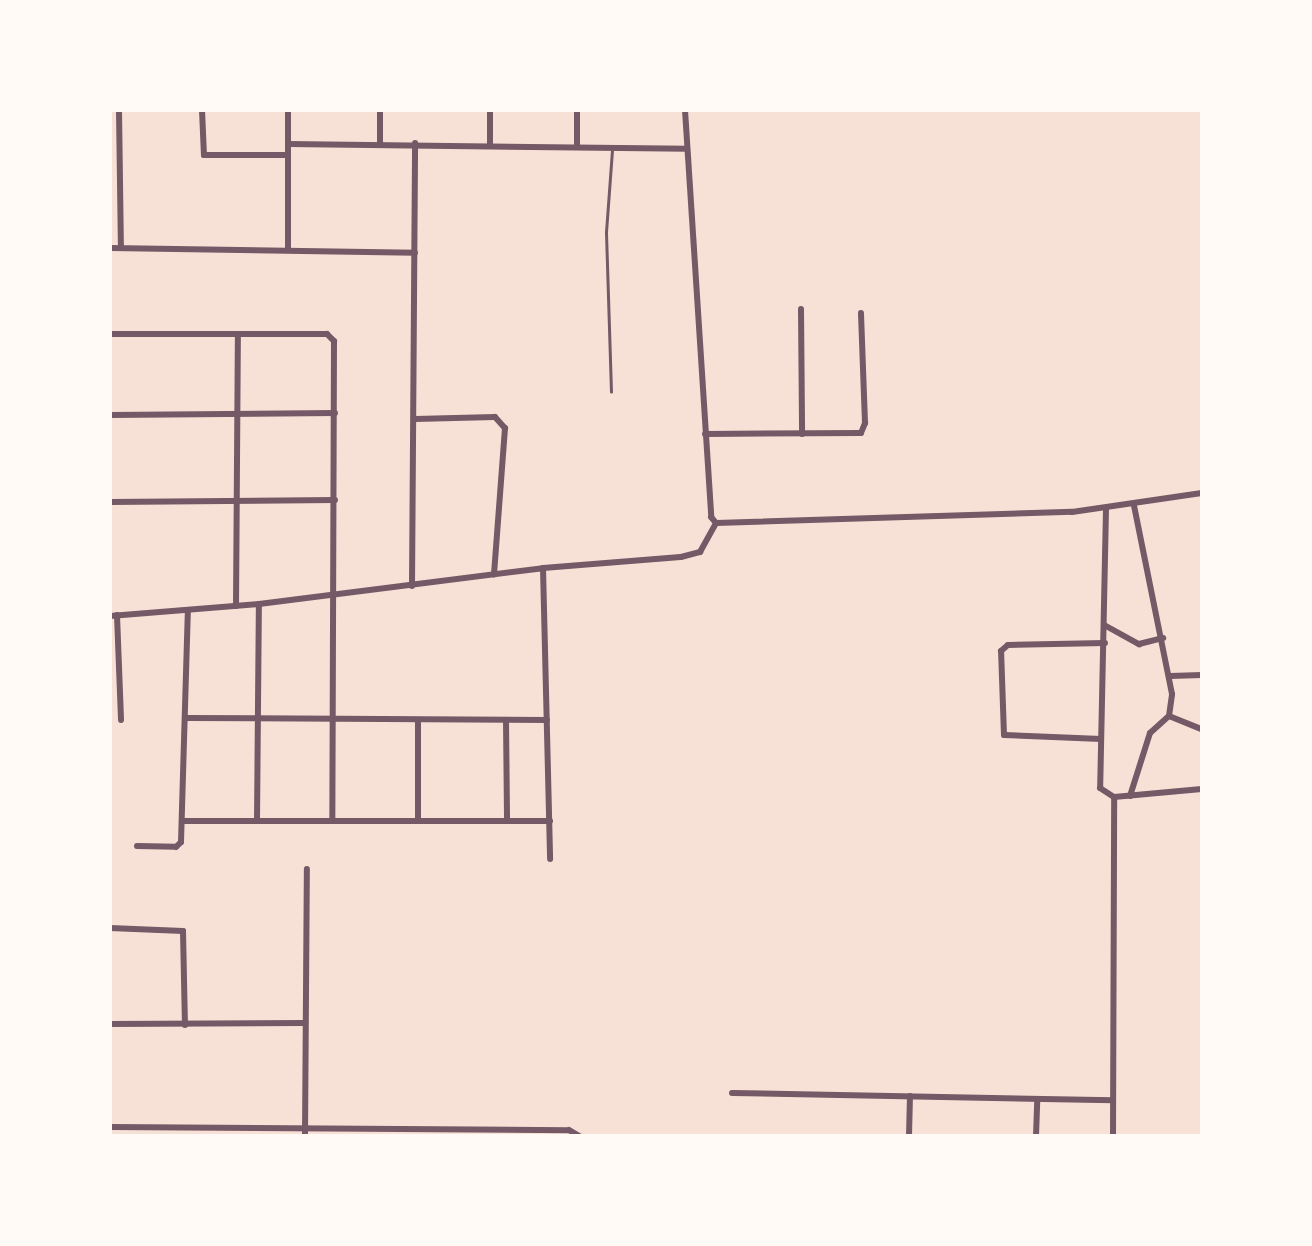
<!DOCTYPE html>
<html>
<head>
<meta charset="utf-8">
<style>
	body { margin:0 }
	#map { position:relative; width:1312px; height:1246px; overflow:hidden; background:#f7e1d7; font-family:"Libre Baskerville",serif }
	div>[style] { position:absolute }
	.service>* { height:2.5px; margin:-1.25px; padding:0 1.25px; transform-origin:1.25px; border-radius:1.25px; background:#755966 }
	.minor>* { height:6px; margin:-3px; padding:0 3px; transform-origin:3px; border-radius:3px; background:#755966 }
	span { translate:-50% -50%; white-space:nowrap; text-align:center; line-height:1.15; -webkit-text-stroke:7px #fffaf5; paint-order:stroke }
	.frame { position:absolute; inset:0; border:112px solid #fffaf5; pointer-events:none }
</style>
</head>
<body>
<div id="map">
	<div class="service">
		<div style="left:611px;top:392px;width:160px;rotate:-91.8deg"></div>
		<div style="left:606px;top:232px;width:81px;rotate:-85.8deg"></div>
	</div>
	<div class="minor">
		<div style="left:119px;top:110px;width:138px;rotate:89.2deg"></div>
		<div style="left:202px;top:110px;width:45px;rotate:87.5deg"></div>
		<div style="left:204px;top:155px;width:84px"></div>
		<div style="left:288px;top:110px;width:140px;rotate:90deg"></div>
		<div style="left:380px;top:110px;width:33px;rotate:90deg"></div>
		<div style="left:577px;top:110px;width:35px;rotate:90deg"></div>
		<div style="left:685px;top:110px;width:408px;rotate:86.3deg"></div>
		<div style="left:711px;top:517px;width:8px;rotate:50deg"></div>
		<div style="left:288px;top:144px;width:399px;rotate:0.7deg"></div>
		<div style="left:490px;top:144px;width:34px;rotate:-90deg"></div>
		<div style="left:110px;top:248px;width:305px;rotate:0.9deg"></div>
		<div style="left:801px;top:309px;width:125px;rotate:89.5deg"></div>
		<div style="left:110px;top:334px;width:217px"></div>
		<div style="left:327px;top:334px;width:10px;rotate:45deg"></div>
		<div style="left:334px;top:341px;width:480px;rotate:90.2deg"></div>
		<div style="left:110px;top:415px;width:225px;rotate:-0.5deg"></div>
		<div style="left:415px;top:419px;width:80px;rotate:-1.4deg"></div>
		<div style="left:495px;top:417px;width:15px;rotate:48deg"></div>
		<div style="left:505px;top:428px;width:147px;rotate:94.3deg"></div>
		<div style="left:705px;top:434px;width:156px;rotate:-0.4deg"></div>
		<div style="left:861px;top:433px;width:11px;rotate:-68deg"></div>
		<div style="left:865px;top:423px;width:110px;rotate:-92.1deg"></div>
		<div style="left:110px;top:502px;width:225px;rotate:-0.5deg"></div>
		<div style="left:1106px;top:509px;width:279px;rotate:91.2deg"></div>
		<div style="left:1100px;top:788px;width:17px;rotate:33deg"></div>
		<div style="left:1114px;top:797px;width:88px;rotate:-5.2deg"></div>
		<div style="left:716px;top:523px;width:356px;rotate:-1.8deg"></div>
		<div style="left:1072px;top:512px;width:131px;rotate:-8.3deg"></div>
		<div style="left:543px;top:568px;width:291px;rotate:88.6deg"></div>
		<div style="left:412px;top:586px;width:443px;rotate:-89.6deg"></div>
		<div style="left:236px;top:606px;width:271px;rotate:-89.6deg"></div>
		<div style="left:117px;top:615px;width:105px;rotate:87.8deg"></div>
		<div style="left:110px;top:616px;width:149px;rotate:-4.6deg"></div>
		<div style="left:259px;top:604px;width:286px;rotate:-7.2deg"></div>
		<div style="left:543px;top:568px;width:138px;rotate:-4.6deg"></div>
		<div style="left:681px;top:557px;width:20px;rotate:-15deg"></div>
		<div style="left:700px;top:552px;width:33px;rotate:-61deg"></div>
		<div style="left:1106px;top:626px;width:38px;rotate:29deg"></div>
		<div style="left:1139px;top:644px;width:25px;rotate:-14deg"></div>
		<div style="left:1170px;top:676px;width:32px;rotate:-2deg"></div>
		<div style="left:1169px;top:716px;width:35px;rotate:22deg"></div>
		<div style="left:186px;top:718px;width:361px;rotate:0.3deg"></div>
		<div style="left:506px;top:720px;width:101px;rotate:89.4deg"></div>
		<div style="left:1101px;top:739px;width:97px;rotate:-177.6deg"></div>
		<div style="left:1004px;top:735px;width:84px;rotate:-92deg"></div>
		<div style="left:1001px;top:651px;width:9px;rotate:-41deg"></div>
		<div style="left:1008px;top:645px;width:97px;rotate:-1.2deg"></div>
		<div style="left:1130px;top:796px;width:66px;rotate:-72.4deg"></div>
		<div style="left:1150px;top:733px;width:25px;rotate:-42deg"></div>
		<div style="left:1169px;top:716px;width:22px;rotate:-82deg"></div>
		<div style="left:1172px;top:694px;width:193px;rotate:-101.4deg"></div>
		<div style="left:182px;top:821px;width:368px"></div>
		<div style="left:257px;top:821px;width:217px;rotate:-89.5deg"></div>
		<div style="left:418px;top:821px;width:101px;rotate:-90deg"></div>
		<div style="left:137px;top:846px;width:39px;rotate:1deg"></div>
		<div style="left:176px;top:847px;width:7px;rotate:-45deg"></div>
		<div style="left:181px;top:842px;width:232px;rotate:-88.3deg"></div>
		<div style="left:110px;top:928px;width:73px;rotate:2.4deg"></div>
		<div style="left:183px;top:931px;width:94px;rotate:88.8deg"></div>
		<div style="left:110px;top:1024px;width:194px;rotate:-0.3deg"></div>
		<div style="left:732px;top:1093px;width:381px;rotate:1.1deg"></div>
		<div style="left:110px;top:1127px;width:459px;rotate:0.4deg"></div>
		<div style="left:569px;top:1130px;width:12px;rotate:31deg"></div>
		<div style="left:305px;top:1136px;width:267px;rotate:-89.6deg"></div>
		<div style="left:909px;top:1136px;width:40px;rotate:-88.6deg"></div>
		<div style="left:1036px;top:1136px;width:37px;rotate:-88deg"></div>
		<div style="left:1113px;top:1136px;width:339px;rotate:-89.8deg"></div>
	</div>
	<div class="frame"></div>
</div>
</body>
</html>
